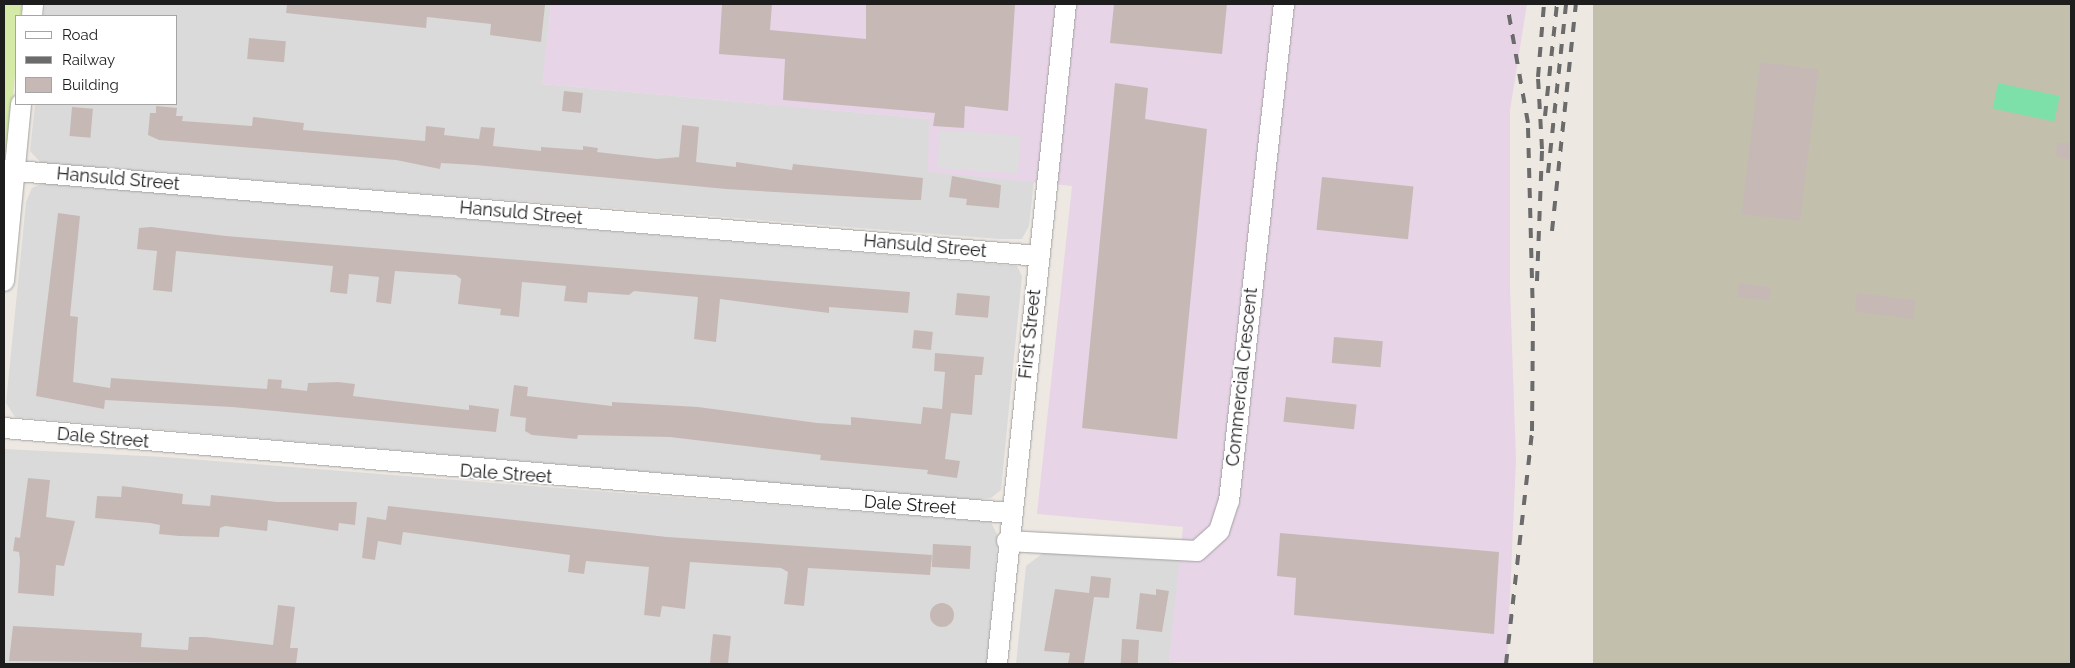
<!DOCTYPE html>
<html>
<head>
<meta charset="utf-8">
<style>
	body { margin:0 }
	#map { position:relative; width:2075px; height:668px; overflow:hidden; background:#eee8e2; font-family:Raleway,sans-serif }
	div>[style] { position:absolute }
	.residential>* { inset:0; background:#dbdada }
	.industrial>* { inset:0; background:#e8d4e7 }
	.construction>* { inset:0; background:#c3bfad; transform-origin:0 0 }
	.grass>* { inset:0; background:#d4eaa6 }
	.pitch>* { inset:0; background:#7de0a8; transform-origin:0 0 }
	.parking>* { inset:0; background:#ddd; transform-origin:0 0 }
	.building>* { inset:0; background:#c6b9b5; transform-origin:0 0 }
	.round { border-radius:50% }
	.roads { filter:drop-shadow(0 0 1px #a1a1a1) drop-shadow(0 0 1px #a1a1a1) }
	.minor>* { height:20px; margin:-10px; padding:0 10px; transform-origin:10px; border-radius:10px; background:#fff }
	.rail>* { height:4px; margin-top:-2px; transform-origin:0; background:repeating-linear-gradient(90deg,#6b6b6b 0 10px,transparent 0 20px) }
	span { translate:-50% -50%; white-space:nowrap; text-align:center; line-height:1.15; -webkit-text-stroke:4px #fff; paint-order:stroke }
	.street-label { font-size:18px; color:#1d1d1d }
	.frame { position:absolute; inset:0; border:5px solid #1d1d1d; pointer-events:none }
	.legend { position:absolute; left:15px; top:15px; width:162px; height:90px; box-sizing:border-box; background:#fff; border:1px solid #a5a5a5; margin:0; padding:6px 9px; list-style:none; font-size:15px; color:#1d1d1d }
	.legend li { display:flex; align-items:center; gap:10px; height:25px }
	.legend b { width:25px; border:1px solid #a5a5a5 }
</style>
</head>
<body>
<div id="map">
	<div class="residential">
		<div style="clip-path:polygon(45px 4px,551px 4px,543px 84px,929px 119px,1034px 180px,1029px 226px,1022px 239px,999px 239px,41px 163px,30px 151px,35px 104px,176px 104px,176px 16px,44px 16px)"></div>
		<div style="clip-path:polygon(43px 183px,1017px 266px,1022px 276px,1001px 490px,991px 498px,976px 500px,15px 417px,6px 403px,26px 202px,32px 188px)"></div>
		<div style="clip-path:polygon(4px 449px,164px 457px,991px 522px,998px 537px,987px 664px,4px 664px)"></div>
		<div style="clip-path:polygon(1043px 553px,1181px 560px,1169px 662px,1191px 664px,1016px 664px,1026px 566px)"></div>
	</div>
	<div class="industrial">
		<div style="clip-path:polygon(551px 4px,1527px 4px,1510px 110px,1510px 289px,1516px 460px,1507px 664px,1169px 662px,1183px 527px,1037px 514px,1072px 186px,928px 172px,929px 119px,542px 84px)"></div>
	</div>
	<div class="construction">
		<div style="left:1593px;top:4px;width:478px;height:663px"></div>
	</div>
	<div class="grass">
		<div style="clip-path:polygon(4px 4px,22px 4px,21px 16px,16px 16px,16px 63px,8px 151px,4px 153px)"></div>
	</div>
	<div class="pitch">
		<div style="left:1998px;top:83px;width:63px;height:26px;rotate:12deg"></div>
	</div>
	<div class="parking">
		<div style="left:940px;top:130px;width:81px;height:38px;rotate:4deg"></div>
	</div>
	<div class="building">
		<div style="clip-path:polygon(287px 4px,531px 4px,545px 5px,541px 42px,490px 35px,491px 24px,427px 17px,426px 28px,286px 13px)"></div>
		<div style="clip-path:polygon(722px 4px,772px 4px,770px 30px,866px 39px,866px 4px,1015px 5px,1008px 111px,965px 106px,964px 128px,933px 126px,935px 113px,783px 100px,785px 59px,719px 54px)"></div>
		<div style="clip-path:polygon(1114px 4px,1227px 4px,1222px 54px,1110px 43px)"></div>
		<div style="left:249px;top:38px;width:37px;height:21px;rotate:5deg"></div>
		<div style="left:1760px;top:62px;width:59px;height:153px;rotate:7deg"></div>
		<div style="clip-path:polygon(1115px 83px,1148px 88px,1145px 119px,1207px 129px,1177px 439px,1082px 428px)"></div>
		<div style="left:564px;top:91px;width:19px;height:20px;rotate:6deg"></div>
		<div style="clip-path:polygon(156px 106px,177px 108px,176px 116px,183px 116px,182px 121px,252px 126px,253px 117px,304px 123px,303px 130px,425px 141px,426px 126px,445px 128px,444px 135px,479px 139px,481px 127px,495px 128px,493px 146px,541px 151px,541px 147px,583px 150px,583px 146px,598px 148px,597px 152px,657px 159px,679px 157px,682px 125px,699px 127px,696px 162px,736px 167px,736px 162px,792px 170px,793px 164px,923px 178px,921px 200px,911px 200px,726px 189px,475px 165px,441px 163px,440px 169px,396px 160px,159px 140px,148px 135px,150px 113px,156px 113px)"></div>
		<div style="left:72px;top:107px;width:21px;height:29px;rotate:5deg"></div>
		<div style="clip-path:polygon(2058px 142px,2071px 144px,2071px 160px,2055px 156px)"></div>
		<div style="clip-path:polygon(952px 176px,1001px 185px,999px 208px,966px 205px,967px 199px,949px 197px)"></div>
		<div style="left:1322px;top:177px;width:92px;height:53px;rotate:6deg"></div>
		<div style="clip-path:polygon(58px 213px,80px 216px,70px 316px,78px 317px,73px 382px,110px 388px,111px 378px,267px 389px,268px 379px,282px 380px,281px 388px,307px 391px,308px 383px,338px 382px,355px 384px,353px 396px,369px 398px,469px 410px,469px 405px,499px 409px,496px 432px,232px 407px,105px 400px,104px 409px,36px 396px)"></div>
		<div style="clip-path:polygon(151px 227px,226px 236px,910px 292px,908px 313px,829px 307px,829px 313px,720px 299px,716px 342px,694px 339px,698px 297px,634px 291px,629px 295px,588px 292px,587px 303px,564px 301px,566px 286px,522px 282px,519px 317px,500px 315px,501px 309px,458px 304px,461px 279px,456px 275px,395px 271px,391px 304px,376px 302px,379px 277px,349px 274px,347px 294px,330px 292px,333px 266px,176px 251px,172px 292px,153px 290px,157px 251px,137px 249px,139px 228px)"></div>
		<div style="left:1739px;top:283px;width:32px;height:14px;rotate:7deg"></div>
		<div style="left:957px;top:293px;width:33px;height:22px;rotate:5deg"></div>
		<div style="left:1857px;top:293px;width:59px;height:19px;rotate:7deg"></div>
		<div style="left:914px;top:330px;width:19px;height:18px;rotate:6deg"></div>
		<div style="left:1334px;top:337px;width:49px;height:26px;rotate:5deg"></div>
		<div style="clip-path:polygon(935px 353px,984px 357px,982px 375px,975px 375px,972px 415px,951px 413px,945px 459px,960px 461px,957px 478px,927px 474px,928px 470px,820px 460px,821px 455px,670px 437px,578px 435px,577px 439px,532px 435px,525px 431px,526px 418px,510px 416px,514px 385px,528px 387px,527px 396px,612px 406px,612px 402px,698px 407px,817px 423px,851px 425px,851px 417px,921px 424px,923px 407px,942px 409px,945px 372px,934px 371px)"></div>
		<div style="left:1286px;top:397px;width:71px;height:25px;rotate:6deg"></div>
		<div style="clip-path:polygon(28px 478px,50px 480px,46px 517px,75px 521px,64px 566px,56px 565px,54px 596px,18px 593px,20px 560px,19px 552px,13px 551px,15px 537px,20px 538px)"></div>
		<div style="clip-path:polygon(122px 486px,183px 494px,182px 504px,210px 506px,211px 495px,277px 502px,357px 502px,355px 525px,339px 523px,338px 531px,268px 520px,267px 531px,225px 526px,220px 528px,219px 537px,179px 536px,159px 534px,160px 525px,150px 523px,95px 518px,97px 496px,121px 497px)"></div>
		<div style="clip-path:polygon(388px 506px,667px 537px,932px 555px,930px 575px,808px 568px,804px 606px,784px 604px,788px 572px,781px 568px,690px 562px,685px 609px,662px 606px,660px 617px,644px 615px,649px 567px,586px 561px,584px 574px,568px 572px,570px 555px,403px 532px,401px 545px,378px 541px,375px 560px,362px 558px,367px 517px,386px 520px)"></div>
		<div style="clip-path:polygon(1280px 533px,1499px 552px,1494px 634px,1294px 615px,1296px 578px,1277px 576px)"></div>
		<div style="left:933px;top:544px;width:38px;height:23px;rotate:3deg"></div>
		<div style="clip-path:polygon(1091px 576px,1111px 578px,1109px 598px,1094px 597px,1084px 664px,1068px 664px,1070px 653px,1044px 651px,1055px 589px,1089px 593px)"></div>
		<div style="clip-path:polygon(1156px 589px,1169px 591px,1162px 632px,1136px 629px,1140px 593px,1156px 595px)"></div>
		<div class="round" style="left:930px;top:603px;width:24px;height:24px"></div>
		<div style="clip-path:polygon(278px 605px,295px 607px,290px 648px,298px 648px,296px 664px,9px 661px,13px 626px,142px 633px,141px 647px,188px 650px,189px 637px,205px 637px,273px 645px)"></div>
		<div style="left:713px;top:634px;width:18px;height:30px;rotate:6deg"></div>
		<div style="left:1122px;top:639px;width:17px;height:25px;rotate:3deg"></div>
	</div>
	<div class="roads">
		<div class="minor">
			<div style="left:32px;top:16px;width:12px;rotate:-85deg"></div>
			<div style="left:4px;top:170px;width:1039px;rotate:4.75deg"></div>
			<div style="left:4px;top:281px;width:178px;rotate:-84.5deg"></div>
			<div style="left:4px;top:428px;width:1010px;rotate:4.83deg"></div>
			<div style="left:1007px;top:541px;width:190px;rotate:3deg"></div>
			<div style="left:1197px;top:551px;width:30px;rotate:-42deg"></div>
			<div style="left:1219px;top:531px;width:32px;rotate:-72deg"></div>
			<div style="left:1229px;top:501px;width:500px;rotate:-83.69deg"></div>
			<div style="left:997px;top:664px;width:664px;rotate:-84.03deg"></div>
		</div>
	</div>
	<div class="rail">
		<div style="left:1545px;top:116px;width:113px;rotate:-83.9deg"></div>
		<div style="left:1548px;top:173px;width:170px;rotate:-83.9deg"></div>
		<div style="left:1552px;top:231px;width:228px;rotate:-84deg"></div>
		<div style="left:1537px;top:281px;width:132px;rotate:-87.8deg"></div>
		<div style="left:1542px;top:149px;width:72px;rotate:-93.2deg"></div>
		<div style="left:1538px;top:77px;width:73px;rotate:-85.3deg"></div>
		<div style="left:1506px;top:664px;width:234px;rotate:-83.6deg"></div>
		<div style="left:1532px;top:431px;width:113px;rotate:-89.5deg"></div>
		<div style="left:1533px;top:318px;width:195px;rotate:-91.5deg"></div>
		<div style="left:1528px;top:123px;width:121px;rotate:-100deg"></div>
	</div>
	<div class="street-label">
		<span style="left:118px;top:179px;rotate:5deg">Hansuld Street</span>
		<span style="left:521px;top:213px;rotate:5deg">Hansuld Street</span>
		<span style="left:925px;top:246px;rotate:5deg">Hansuld Street</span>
		<span style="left:1030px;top:334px;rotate:-84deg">First Street</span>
		<span style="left:1242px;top:377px;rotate:-84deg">Commercial Crescent</span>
		<span style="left:103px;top:438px;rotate:5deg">Dale Street</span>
		<span style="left:506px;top:474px;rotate:4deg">Dale Street</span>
		<span style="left:910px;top:505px;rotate:4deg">Dale Street</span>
	</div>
	<div class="frame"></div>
	<ul class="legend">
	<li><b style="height:6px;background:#fff"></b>Road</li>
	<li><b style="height:6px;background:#6b6b6b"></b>Railway</li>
	<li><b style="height:14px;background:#c6b9b5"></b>Building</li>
	</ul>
</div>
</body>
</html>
